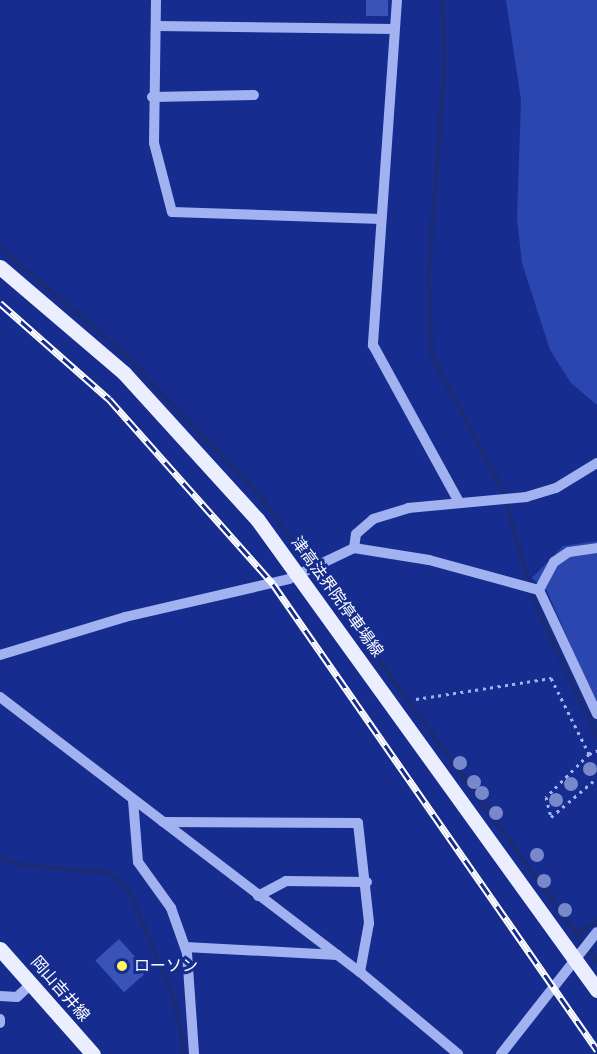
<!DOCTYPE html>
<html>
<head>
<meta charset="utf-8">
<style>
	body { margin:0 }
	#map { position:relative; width:597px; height:1054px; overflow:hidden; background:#162d8f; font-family:Raleway,"Noto Sans JP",sans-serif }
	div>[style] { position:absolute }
	.green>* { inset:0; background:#2c46b0 }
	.stream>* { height:5px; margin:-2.5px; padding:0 2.5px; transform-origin:2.5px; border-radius:2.5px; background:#1b2c77 }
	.building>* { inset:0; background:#3a53b6; transform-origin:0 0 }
	.path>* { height:3px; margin-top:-1.5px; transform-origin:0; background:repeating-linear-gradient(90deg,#a2b2f0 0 3px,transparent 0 7.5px) }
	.minor>* { height:10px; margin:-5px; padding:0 5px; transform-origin:5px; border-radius:5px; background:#a2b2f0 }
	.major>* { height:15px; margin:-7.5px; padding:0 7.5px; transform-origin:7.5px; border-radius:7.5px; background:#ebeeff }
	.rail>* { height:7px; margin-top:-3.5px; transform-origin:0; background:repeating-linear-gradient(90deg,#162d8f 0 14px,#fff 0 28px); box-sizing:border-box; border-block:2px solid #fff }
	.trees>* { width:14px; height:14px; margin:-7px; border-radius:50%; background:#7888ca }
	.dots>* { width:16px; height:16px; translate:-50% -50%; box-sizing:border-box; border:3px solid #162d8f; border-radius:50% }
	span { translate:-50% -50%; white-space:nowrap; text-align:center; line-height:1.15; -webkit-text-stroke:6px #162d8f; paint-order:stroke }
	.street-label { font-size:16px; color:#fff }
	.poi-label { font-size:16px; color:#fff }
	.left { translate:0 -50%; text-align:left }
</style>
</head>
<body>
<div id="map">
	<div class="green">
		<div style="clip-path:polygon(506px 0,597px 0,597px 405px,571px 383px,550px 350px,522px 263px,517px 219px,521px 100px)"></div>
		<div style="clip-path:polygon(597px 541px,597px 706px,547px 591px,532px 578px,563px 546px)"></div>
	</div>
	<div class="stream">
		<div style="left:442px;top:0;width:66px;rotate:88.3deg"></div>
		<div style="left:444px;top:66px;width:210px;rotate:94.4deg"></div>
		<div style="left:428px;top:275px;width:79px;rotate:87.8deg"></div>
		<div style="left:431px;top:354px;width:153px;rotate:62.4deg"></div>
		<div style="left:502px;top:490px;width:123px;rotate:73.9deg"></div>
		<div style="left:536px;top:608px;width:142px;rotate:64.5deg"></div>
		<div style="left:0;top:248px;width:152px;rotate:40.2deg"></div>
		<div style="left:116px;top:346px;width:208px;rotate:46.2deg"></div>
		<div style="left:260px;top:496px;width:575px;rotate:54.13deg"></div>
		<div style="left:0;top:857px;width:17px;rotate:24deg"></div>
		<div style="left:16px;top:864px;width:91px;rotate:5deg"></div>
		<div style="left:107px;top:872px;width:28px;rotate:39deg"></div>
		<div style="left:129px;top:890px;width:119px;rotate:67.8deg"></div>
		<div style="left:174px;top:1000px;width:55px;rotate:79.5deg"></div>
		<div style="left:575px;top:932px;width:25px;rotate:-27deg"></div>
	</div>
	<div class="building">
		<div style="left:366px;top:0;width:22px;height:16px"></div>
		<div style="left:119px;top:939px;width:43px;height:32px;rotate:48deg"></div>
	</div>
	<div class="path">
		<div style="left:416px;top:699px;width:137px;rotate:-8.8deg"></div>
		<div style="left:551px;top:678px;width:85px;rotate:63.4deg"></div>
		<div style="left:589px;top:754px;width:9px;rotate:-21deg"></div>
		<div style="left:589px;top:754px;width:61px;rotate:135deg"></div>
		<div style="left:546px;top:797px;width:21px;rotate:76deg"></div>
		<div style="left:551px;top:817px;width:60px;rotate:-40.3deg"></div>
	</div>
	<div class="minor">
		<div style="left:156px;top:0;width:143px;rotate:90.8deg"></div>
		<div style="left:154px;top:143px;width:71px;rotate:75.4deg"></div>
		<div style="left:172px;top:212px;width:209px;rotate:1.9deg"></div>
		<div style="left:397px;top:0;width:346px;rotate:94deg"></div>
		<div style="left:373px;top:345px;width:179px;rotate:61.3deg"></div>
		<div style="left:158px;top:26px;width:236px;rotate:0.7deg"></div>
		<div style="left:152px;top:97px;width:102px;rotate:-1.1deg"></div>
		<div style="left:354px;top:548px;width:14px;rotate:-82deg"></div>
		<div style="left:356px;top:534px;width:23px;rotate:-41deg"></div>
		<div style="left:373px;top:519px;width:37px;rotate:-17deg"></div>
		<div style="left:408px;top:508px;width:119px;rotate:-5.3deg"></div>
		<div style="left:526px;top:497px;width:31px;rotate:-17deg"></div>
		<div style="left:556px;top:488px;width:48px;rotate:-31.4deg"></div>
		<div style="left:539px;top:590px;width:32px;rotate:-62deg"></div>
		<div style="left:554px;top:562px;width:18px;rotate:-34deg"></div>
		<div style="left:569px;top:552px;width:28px;rotate:-8deg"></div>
		<div style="left:0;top:655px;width:131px;rotate:-16.9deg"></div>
		<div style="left:125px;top:617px;width:168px;rotate:-13deg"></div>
		<div style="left:289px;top:579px;width:72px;rotate:-25.5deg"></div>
		<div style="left:354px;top:548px;width:76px;rotate:9.1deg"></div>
		<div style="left:429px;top:560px;width:114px;rotate:15.3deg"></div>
		<div style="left:539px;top:590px;width:137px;rotate:64.9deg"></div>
		<div style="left:0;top:697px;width:453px;rotate:37.4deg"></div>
		<div style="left:360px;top:972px;width:128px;rotate:39.9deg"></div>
		<div style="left:133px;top:800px;width:62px;rotate:85.4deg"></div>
		<div style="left:138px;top:862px;width:57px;rotate:54.3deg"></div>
		<div style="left:171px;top:908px;width:48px;rotate:70.4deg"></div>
		<div style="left:187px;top:953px;width:101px;rotate:86deg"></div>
		<div style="left:163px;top:822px;width:195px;rotate:0.3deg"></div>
		<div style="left:358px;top:823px;width:101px;rotate:83.7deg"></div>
		<div style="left:369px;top:923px;width:50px;rotate:100.4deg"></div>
		<div style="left:258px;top:896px;width:32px;rotate:-28deg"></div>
		<div style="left:286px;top:881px;width:81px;rotate:0.7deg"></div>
		<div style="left:185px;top:947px;width:153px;rotate:3deg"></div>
		<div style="left:0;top:996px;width:17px;rotate:3deg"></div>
		<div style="left:17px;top:997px;width:19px;rotate:-43deg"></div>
		<div style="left:0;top:1019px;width:4px;rotate:90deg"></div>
		<div style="left:501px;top:1054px;width:155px;rotate:-51.8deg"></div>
	</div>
	<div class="major">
		<div style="left:0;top:267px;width:163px;rotate:40.5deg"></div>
		<div style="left:124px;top:373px;width:197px;rotate:47.7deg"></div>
		<div style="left:257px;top:519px;width:581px;rotate:54.18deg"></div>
		<div style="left:0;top:949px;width:140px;rotate:48.5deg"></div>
	</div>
	<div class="rail">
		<div style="left:0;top:303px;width:145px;rotate:41.4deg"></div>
		<div style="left:109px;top:399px;width:247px;rotate:48.4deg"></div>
		<div style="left:273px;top:584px;width:568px;rotate:55.19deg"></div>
	</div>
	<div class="trees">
		<div style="left:460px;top:763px"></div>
		<div style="left:590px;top:769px"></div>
		<div style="left:474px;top:782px"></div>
		<div style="left:571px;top:784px"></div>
		<div style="left:482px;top:793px"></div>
		<div style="left:556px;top:800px"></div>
		<div style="left:496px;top:813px"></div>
		<div style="left:537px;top:855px"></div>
		<div style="left:544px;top:881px"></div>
		<div style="left:565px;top:910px"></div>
	</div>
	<div class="dots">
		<div style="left:122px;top:966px;background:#fff861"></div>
	</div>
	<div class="street-label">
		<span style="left:337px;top:597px;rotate:54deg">津高法界院停車場線</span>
		<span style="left:60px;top:989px;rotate:49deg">岡山吉井線</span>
	</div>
	<div class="poi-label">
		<span class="left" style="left:134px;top:966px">ローソン</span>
	</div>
</div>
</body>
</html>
